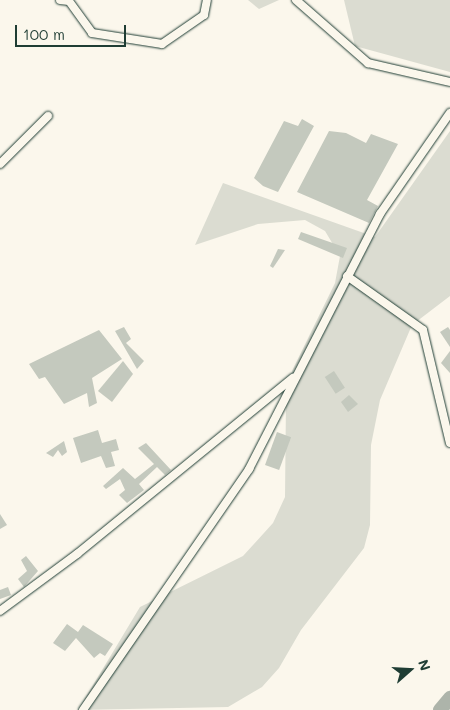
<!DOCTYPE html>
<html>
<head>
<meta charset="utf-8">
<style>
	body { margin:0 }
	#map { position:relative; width:450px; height:710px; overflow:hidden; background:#fbf7ec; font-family:Mali,sans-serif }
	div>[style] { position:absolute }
	.green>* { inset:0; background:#dbdcd1 }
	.river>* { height:14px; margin:-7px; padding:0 7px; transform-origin:7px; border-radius:7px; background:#adb4aa }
	.building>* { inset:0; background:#c4c9be; transform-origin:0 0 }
	.roads { filter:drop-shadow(0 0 1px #1f3d34) drop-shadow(0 0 1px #1f3d34) }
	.minor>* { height:8px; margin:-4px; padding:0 4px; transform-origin:4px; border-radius:4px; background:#fbf7ec }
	span { translate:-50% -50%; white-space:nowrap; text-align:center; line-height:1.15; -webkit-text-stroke:4.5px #fbf7ec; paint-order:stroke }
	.north { position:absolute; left:385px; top:645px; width:50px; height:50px; -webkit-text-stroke:4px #fbf7ec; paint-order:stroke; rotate:71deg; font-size:14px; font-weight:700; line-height:20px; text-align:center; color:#1f3d34 }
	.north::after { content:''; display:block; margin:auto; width:18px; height:22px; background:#1f3d34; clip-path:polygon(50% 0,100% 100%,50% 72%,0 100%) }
	.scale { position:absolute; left:15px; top:25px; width:111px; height:22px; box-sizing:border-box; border:2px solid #1f3d34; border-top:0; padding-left:6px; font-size:15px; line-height:18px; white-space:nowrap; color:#1f3d34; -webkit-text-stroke:4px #fbf7ec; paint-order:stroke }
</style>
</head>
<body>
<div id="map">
	<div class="green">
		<div style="clip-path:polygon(248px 0,279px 0,259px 9px)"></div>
		<div style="clip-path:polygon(344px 0,450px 0,450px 72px,355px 46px)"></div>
		<div style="clip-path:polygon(450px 131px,450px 296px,412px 325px,380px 400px,371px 445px,370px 525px,364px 548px,301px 630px,279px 668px,262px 687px,228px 707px,78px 710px,140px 607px,243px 556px,273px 523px,285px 497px,286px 399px,292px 371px,335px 283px,340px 256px,325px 231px,305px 220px,258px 224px,195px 245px,223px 183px,375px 237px)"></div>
	</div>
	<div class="river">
		<div style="left:440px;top:710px;width:16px;rotate:-50deg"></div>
	</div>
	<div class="building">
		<div style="clip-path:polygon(302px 119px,314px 126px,278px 192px,263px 186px,254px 178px,284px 121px,298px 126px)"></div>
		<div style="clip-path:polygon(329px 131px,346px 133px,366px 143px,371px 134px,398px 144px,367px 200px,378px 206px,369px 223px,297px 192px)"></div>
		<div style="clip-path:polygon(301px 232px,347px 248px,343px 258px,298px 239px)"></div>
		<div style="clip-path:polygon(278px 249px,285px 250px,273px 268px,270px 266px)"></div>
		<div style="clip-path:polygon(124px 327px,131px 339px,126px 343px,144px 361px,137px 369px,115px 331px)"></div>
		<div style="clip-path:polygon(448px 327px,450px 330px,450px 347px,440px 332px)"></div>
		<div style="clip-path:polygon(99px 330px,122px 359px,92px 378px,97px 403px,89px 407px,87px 393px,64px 404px,45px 377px,39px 379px,29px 364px)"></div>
		<div style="clip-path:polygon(450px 351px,450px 373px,441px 363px)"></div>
		<div style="clip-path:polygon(123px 361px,133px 374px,112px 402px,98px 391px)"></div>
		<div style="left:334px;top:371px;width:20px;height:11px;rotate:57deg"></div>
		<div style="clip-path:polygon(349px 395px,358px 404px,348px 412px,341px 402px)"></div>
		<div style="clip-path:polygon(98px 430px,102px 443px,116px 439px,119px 450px,111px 452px,115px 466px,106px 468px,101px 456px,81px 463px,73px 438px)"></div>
		<div style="left:277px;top:432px;width:15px;height:35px;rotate:20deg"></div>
		<div style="clip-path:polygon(64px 441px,67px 452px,62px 456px,58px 450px,53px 457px,46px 453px)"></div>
		<div style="clip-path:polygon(146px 443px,171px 470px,165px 475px,157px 467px,139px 484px,144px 490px,127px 503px,119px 495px,125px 490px,120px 479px,106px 489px,103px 486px,123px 468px,135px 479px,154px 464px,138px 448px)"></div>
		<div style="clip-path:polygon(0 514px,7px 525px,0 529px)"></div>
		<div style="clip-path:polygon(26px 556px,38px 571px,24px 587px,18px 579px,27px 571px,21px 560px)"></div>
		<div style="clip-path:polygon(8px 587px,11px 595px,0 599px,0 590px)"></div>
		<div style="clip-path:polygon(67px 624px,78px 632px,83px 625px,113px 644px,105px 656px,100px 653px,94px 658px,76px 638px,65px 651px,53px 643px)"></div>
	</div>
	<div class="roads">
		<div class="minor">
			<div style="left:60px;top:0;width:9px;rotate:6deg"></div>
			<div style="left:69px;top:1px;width:39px;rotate:54deg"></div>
			<div style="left:92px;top:33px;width:71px;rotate:8.9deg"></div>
			<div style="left:162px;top:44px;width:51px;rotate:-34.6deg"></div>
			<div style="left:204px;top:15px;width:15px;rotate:-79deg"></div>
			<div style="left:296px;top:0;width:96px;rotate:41.2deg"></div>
			<div style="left:368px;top:63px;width:84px;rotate:13deg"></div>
			<div style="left:0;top:164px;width:68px;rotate:-45deg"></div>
			<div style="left:347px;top:276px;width:93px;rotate:35.4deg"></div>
			<div style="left:423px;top:330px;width:116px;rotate:76.6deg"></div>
			<div style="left:0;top:611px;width:96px;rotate:-36.5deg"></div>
			<div style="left:77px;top:554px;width:279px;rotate:-39.2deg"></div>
			<div style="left:83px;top:710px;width:293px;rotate:-55.4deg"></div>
			<div style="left:249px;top:469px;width:287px;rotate:-62.8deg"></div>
			<div style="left:380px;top:214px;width:123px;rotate:-55.3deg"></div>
		</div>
	</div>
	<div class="north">N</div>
	<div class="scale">100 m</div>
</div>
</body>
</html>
